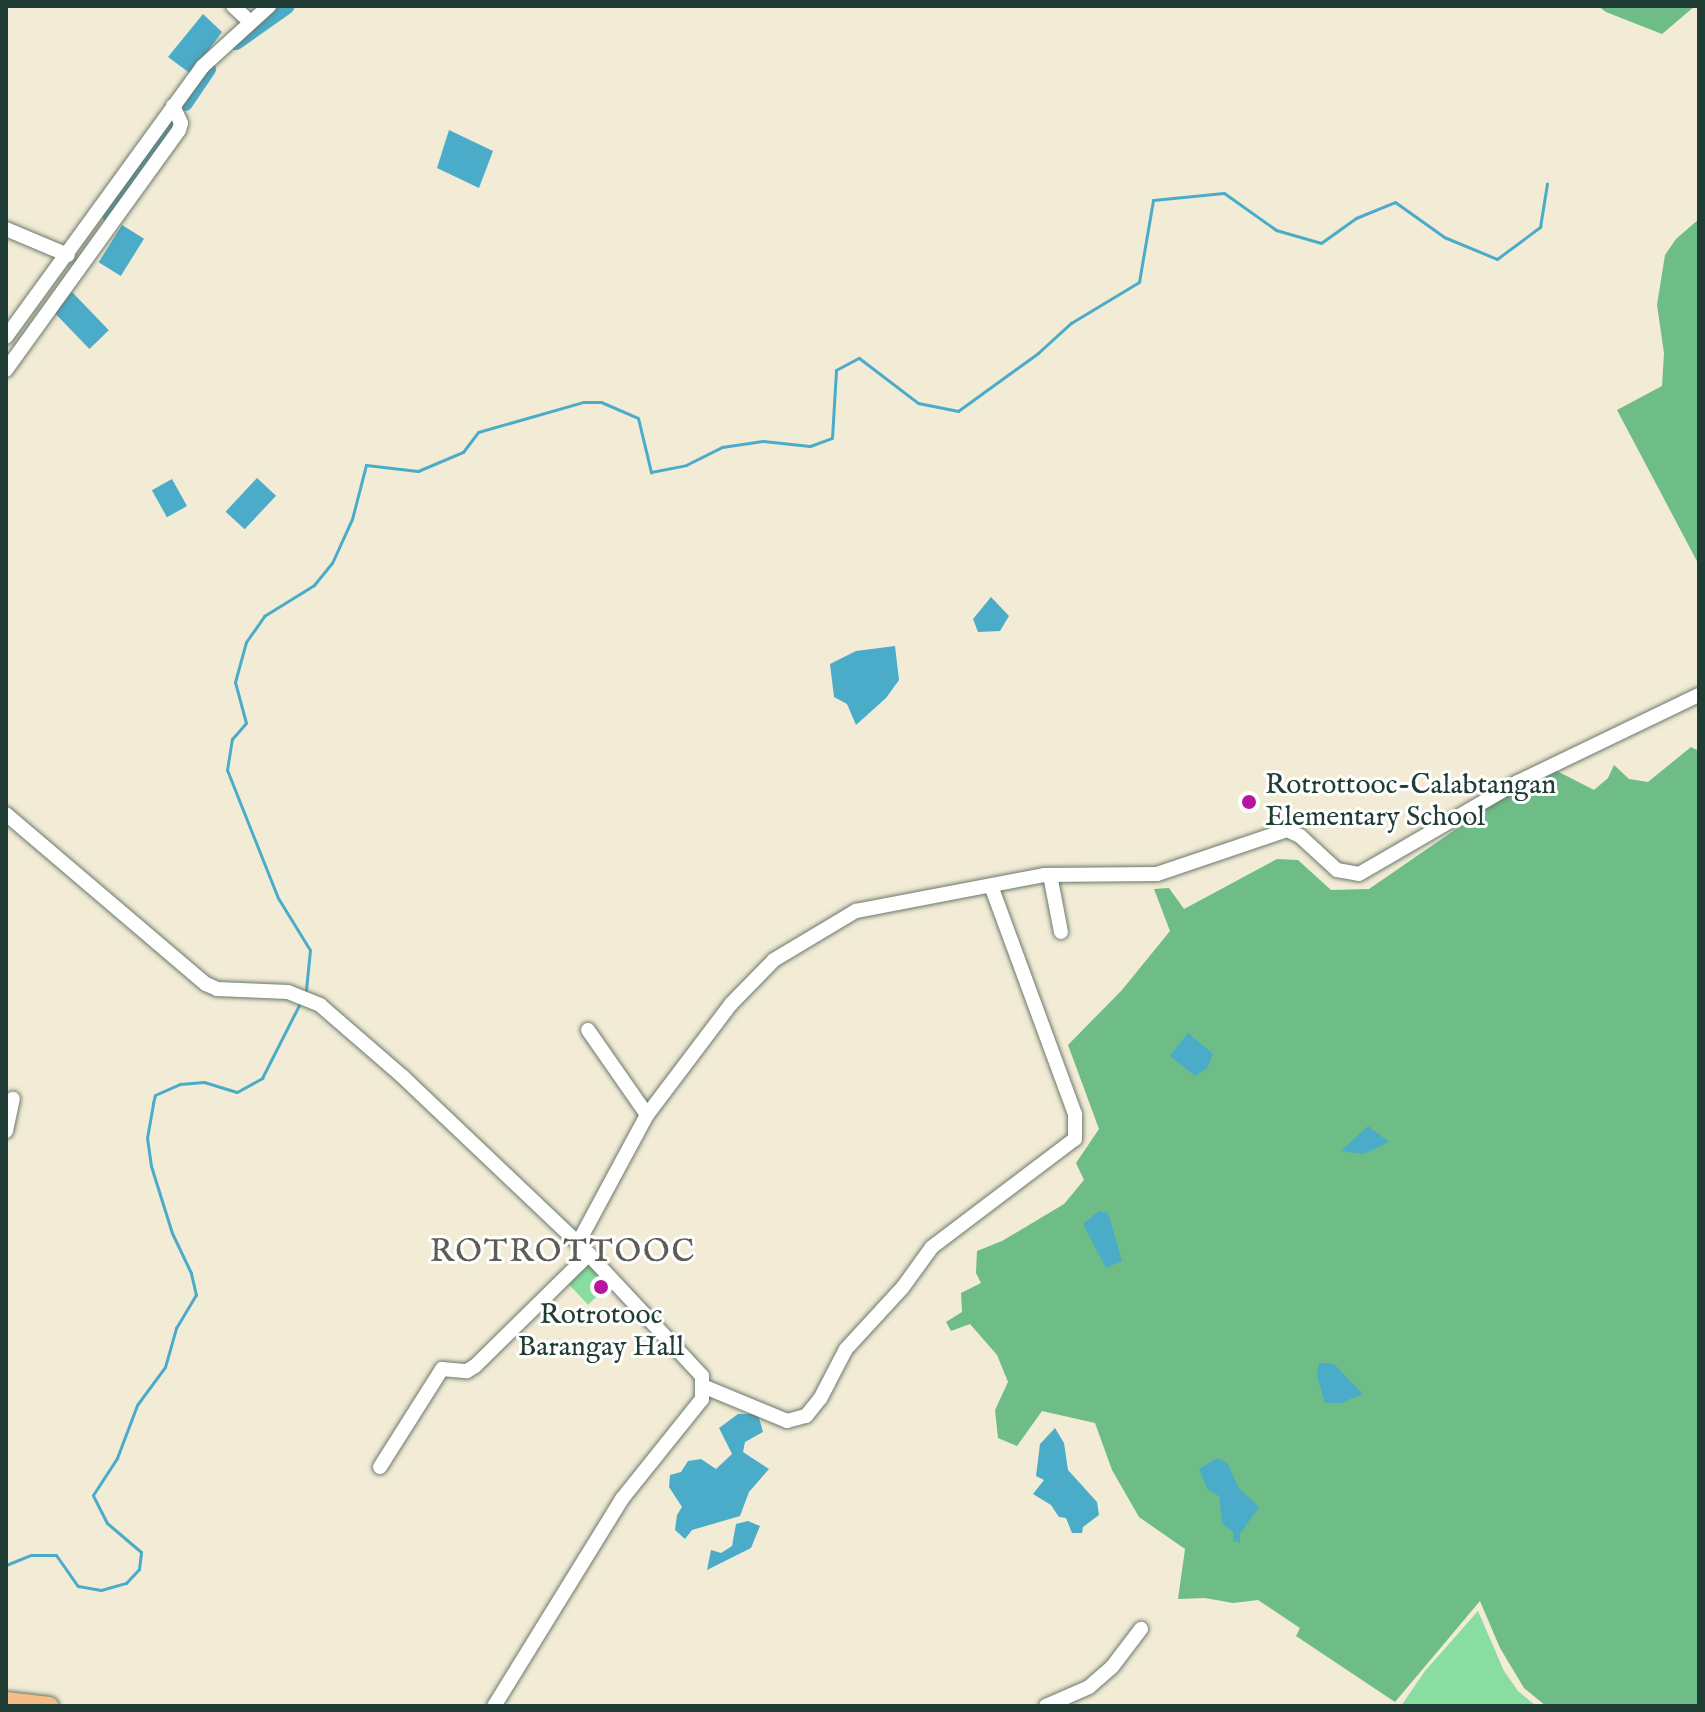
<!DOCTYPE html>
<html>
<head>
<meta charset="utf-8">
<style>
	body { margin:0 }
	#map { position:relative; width:1705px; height:1712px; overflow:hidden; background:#f2ebd5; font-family:"IM FELL English",serif }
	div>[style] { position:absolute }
	.green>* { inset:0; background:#89dda0; transform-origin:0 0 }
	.forest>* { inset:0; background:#6ebc86 }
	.water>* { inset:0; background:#4bacca; transform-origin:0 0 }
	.stream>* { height:3px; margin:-1.5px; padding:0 1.5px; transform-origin:1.5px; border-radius:1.5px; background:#4bacca }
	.river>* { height:16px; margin:-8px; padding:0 8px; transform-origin:8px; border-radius:8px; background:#4bacca }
	.roads { filter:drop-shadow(0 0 2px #697a6c) drop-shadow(0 0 2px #697a6c) }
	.minor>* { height:14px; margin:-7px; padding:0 7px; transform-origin:7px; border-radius:7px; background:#fff }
	.major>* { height:18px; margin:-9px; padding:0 9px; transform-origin:9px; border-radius:9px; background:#f6be86 }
	.dots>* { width:22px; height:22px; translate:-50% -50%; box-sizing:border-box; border:4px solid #fff; border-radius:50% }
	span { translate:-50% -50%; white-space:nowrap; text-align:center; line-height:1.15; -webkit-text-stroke:6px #fff; paint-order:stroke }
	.poi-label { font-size:28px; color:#1f3d34 }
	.left { translate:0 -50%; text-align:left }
	.quarter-label { font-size:32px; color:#5d5d55; letter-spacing:2px }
	.frame { position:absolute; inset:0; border:8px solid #1f3d34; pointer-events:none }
</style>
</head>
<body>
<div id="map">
	<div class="green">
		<div style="left:589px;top:1256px;width:35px;height:34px;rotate:47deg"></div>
		<div style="clip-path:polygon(1478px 1611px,1504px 1671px,1518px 1691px,1536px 1706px,1401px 1706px,1425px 1671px)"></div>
	</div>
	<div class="forest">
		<div style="clip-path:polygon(1598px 6px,1695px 6px,1662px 34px,1606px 12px)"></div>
		<div style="clip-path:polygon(1699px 219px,1699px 565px,1617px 410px,1662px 386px,1664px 353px,1657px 305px,1665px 255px,1676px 239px)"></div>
		<div style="clip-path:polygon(1691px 747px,1699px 751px,1699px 1706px,1546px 1706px,1524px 1688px,1500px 1648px,1480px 1601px,1395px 1702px,1296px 1636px,1300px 1628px,1258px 1600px,1233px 1603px,1205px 1598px,1178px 1599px,1185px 1549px,1139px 1517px,1112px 1470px,1095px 1423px,1042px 1411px,1017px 1446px,998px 1438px,995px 1410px,1008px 1382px,997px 1355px,970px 1324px,951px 1331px,946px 1322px,962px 1312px,961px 1293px,981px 1283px,976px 1273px,977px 1251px,1002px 1241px,1064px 1204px,1084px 1180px,1076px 1163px,1099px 1129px,1068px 1045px,1122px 990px,1170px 931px,1154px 889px,1169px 888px,1184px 909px,1277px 859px,1298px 860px,1331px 890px,1369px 889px,1504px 796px,1553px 769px,1594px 790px,1608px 778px,1614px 765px,1629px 779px,1648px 782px)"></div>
	</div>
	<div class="water">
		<div style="clip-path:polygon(203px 14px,222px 32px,191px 74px,168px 57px)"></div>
		<div style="clip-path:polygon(449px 130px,493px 151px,479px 188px,437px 168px)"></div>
		<div style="left:122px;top:225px;width:26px;height:44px;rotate:32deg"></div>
		<div style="left:72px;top:292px;width:53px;height:27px;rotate:46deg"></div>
		<div style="left:257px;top:478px;width:26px;height:46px;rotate:43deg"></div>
		<div style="left:172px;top:479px;width:31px;height:23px;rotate:61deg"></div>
		<div style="clip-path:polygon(991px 597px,1009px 616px,1000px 631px,978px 632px,973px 619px)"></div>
		<div style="clip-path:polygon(895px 646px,899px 680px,886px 698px,856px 725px,847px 704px,834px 697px,830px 664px,856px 651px)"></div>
		<div style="clip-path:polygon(1188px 1033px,1213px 1054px,1207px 1068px,1195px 1076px,1170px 1056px)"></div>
		<div style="clip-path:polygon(1368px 1126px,1389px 1142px,1364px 1154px,1341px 1151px)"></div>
		<div style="clip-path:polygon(1099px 1211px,1108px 1213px,1122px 1261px,1106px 1268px,1083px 1224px)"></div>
		<div style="clip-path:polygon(1319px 1363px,1334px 1364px,1363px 1394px,1341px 1403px,1325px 1403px,1317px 1376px)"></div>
		<div style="clip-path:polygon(738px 1414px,758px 1414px,763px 1432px,745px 1442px,743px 1452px,769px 1469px,749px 1492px,740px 1516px,692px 1530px,685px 1539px,675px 1530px,677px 1515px,682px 1507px,669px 1487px,670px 1475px,681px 1472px,688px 1461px,701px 1459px,716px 1469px,732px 1454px,719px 1428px)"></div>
		<div style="clip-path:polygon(1055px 1428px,1064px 1443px,1068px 1470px,1097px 1502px,1099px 1515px,1083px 1527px,1082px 1533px,1072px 1533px,1066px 1518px,1059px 1517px,1051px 1505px,1033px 1494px,1044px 1480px,1036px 1476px,1040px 1444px)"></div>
		<div style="clip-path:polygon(1218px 1458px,1228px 1464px,1238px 1487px,1259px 1507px,1240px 1534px,1240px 1543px,1233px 1541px,1233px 1532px,1222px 1523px,1219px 1496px,1208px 1490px,1199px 1469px)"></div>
		<div style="clip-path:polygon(748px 1521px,760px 1526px,751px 1548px,707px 1570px,711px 1550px,721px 1553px,732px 1546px,736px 1524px)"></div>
	</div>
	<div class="stream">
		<div style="left:306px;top:990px;width:40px;rotate:-84.3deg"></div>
		<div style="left:310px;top:950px;width:61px;rotate:-121.6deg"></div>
		<div style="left:278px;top:898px;width:138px;rotate:-111.7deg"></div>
		<div style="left:227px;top:770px;width:31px;rotate:-81deg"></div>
		<div style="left:232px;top:739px;width:21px;rotate:-49deg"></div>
		<div style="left:246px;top:723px;width:42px;rotate:-105deg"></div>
		<div style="left:235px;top:682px;width:41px;rotate:-74.6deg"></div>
		<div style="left:246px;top:642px;width:32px;rotate:-55deg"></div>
		<div style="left:264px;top:616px;width:59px;rotate:-31.8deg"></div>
		<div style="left:314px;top:585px;width:28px;rotate:-51deg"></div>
		<div style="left:332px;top:563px;width:48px;rotate:-65.6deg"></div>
		<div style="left:352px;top:519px;width:56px;rotate:-75.5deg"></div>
		<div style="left:366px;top:465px;width:52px;rotate:6.6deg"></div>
		<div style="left:418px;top:471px;width:49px;rotate:-22.9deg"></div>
		<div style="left:463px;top:452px;width:25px;rotate:-53deg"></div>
		<div style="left:478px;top:432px;width:109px;rotate:-15.9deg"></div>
		<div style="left:583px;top:402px;width:18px"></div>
		<div style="left:601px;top:402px;width:40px;rotate:23.4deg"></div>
		<div style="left:638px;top:418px;width:56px;rotate:76.5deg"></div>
		<div style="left:651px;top:472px;width:36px;rotate:-11deg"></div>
		<div style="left:686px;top:465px;width:40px;rotate:-26.6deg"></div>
		<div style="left:722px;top:447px;width:41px;rotate:-8.3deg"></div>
		<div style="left:763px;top:441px;width:47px;rotate:6.1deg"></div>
		<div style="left:810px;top:446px;width:23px;rotate:-20deg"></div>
		<div style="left:832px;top:438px;width:68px;rotate:-86.6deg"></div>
		<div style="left:836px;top:370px;width:26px;rotate:-28deg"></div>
		<div style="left:859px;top:358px;width:74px;rotate:37.3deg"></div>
		<div style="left:918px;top:403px;width:41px;rotate:11.3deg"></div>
		<div style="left:958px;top:411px;width:99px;rotate:-35.9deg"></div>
		<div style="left:1038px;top:353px;width:45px;rotate:-42.3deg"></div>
		<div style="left:1071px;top:323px;width:79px;rotate:-31.1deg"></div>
		<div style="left:1139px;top:282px;width:83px;rotate:-80.3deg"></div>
		<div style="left:1153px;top:200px;width:71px;rotate:-5.6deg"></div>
		<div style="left:1224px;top:193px;width:64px;rotate:35.4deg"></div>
		<div style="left:1276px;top:230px;width:47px;rotate:16.1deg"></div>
		<div style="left:1321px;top:243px;width:43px;rotate:-35.5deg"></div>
		<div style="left:1356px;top:218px;width:42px;rotate:-22.3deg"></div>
		<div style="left:1395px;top:202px;width:60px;rotate:35.5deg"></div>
		<div style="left:1444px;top:237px;width:57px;rotate:22.5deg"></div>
		<div style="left:1497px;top:259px;width:54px;rotate:-36.7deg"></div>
		<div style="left:1540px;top:227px;width:44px;rotate:-80.8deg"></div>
		<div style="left:6px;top:1565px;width:27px;rotate:-22deg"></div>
		<div style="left:31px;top:1555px;width:25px"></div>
		<div style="left:56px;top:1555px;width:38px;rotate:55deg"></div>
		<div style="left:78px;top:1586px;width:23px;rotate:10deg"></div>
		<div style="left:101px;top:1590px;width:26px;rotate:-16deg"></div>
		<div style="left:126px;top:1583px;width:19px;rotate:-47deg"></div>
		<div style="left:139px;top:1569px;width:17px;rotate:-83deg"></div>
		<div style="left:141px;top:1552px;width:45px;rotate:-139.5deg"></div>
		<div style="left:107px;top:1523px;width:31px;rotate:-117deg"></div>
		<div style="left:93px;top:1495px;width:44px;rotate:-57deg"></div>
		<div style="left:117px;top:1458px;width:57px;rotate:-69.3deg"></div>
		<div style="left:137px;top:1405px;width:47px;rotate:-53.6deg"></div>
		<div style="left:165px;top:1367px;width:41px;rotate:-74.2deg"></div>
		<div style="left:176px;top:1328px;width:39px;rotate:-59deg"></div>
		<div style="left:196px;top:1295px;width:23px;rotate:-103deg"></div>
		<div style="left:191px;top:1273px;width:44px;rotate:-115.4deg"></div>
		<div style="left:172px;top:1233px;width:70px;rotate:-107.4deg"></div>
		<div style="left:151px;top:1166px;width:28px;rotate:-98deg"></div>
		<div style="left:147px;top:1138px;width:36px;rotate:-80deg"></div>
		<div style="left:153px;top:1103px;width:8px;rotate:-76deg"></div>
		<div style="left:155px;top:1095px;width:27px;rotate:-24deg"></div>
		<div style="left:180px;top:1084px;width:24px;rotate:-5deg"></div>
		<div style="left:204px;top:1082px;width:34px;rotate:17deg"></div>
		<div style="left:237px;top:1092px;width:29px;rotate:-29deg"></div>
		<div style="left:262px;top:1078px;width:86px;rotate:-63.1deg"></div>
	</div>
	<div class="river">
		<div style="left:236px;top:42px;width:62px;rotate:-35.2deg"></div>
		<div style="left:185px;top:103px;width:41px;rotate:-55.9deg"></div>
		<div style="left:110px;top:215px;width:115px;rotate:-56deg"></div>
	</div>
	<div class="roads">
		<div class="minor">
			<div style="left:233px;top:6px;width:23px;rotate:43deg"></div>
			<div style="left:6px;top:229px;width:67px;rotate:22.8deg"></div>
			<div style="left:6px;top:337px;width:334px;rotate:-54deg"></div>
			<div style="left:202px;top:67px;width:91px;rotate:-42.3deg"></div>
			<div style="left:6px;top:370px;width:296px;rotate:-54.2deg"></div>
			<div style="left:179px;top:130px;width:7px;rotate:-74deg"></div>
			<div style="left:181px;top:123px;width:19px;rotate:-115deg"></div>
			<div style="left:6px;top:814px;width:262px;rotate:40.4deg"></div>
			<div style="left:206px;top:984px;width:12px;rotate:24deg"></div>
			<div style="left:217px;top:989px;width:71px;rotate:2.4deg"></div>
			<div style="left:288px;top:992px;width:35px;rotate:22deg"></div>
			<div style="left:320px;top:1005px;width:110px;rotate:40.9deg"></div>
			<div style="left:403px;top:1077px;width:241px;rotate:43.5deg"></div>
			<div style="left:578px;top:1243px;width:182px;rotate:47deg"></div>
			<div style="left:702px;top:1376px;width:23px;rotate:90deg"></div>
			<div style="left:702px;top:1399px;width:128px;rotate:128.7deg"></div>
			<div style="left:622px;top:1499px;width:243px;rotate:121.7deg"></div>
			<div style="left:1050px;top:875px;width:58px;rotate:79.1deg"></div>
			<div style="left:588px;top:1030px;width:103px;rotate:55.2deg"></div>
			<div style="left:6px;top:1131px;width:33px;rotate:-78deg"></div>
			<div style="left:578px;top:1243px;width:145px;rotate:-61.7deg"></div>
			<div style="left:647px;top:1115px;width:139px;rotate:-52.9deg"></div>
			<div style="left:731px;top:1004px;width:62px;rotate:-45.7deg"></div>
			<div style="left:774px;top:960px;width:96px;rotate:-30.9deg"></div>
			<div style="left:856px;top:911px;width:191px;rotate:-10.8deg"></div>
			<div style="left:1044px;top:875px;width:113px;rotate:-0.5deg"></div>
			<div style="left:1157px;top:874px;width:137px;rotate:-18.7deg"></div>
			<div style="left:1287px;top:830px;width:14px;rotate:25deg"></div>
			<div style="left:1300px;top:836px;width:50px;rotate:42.6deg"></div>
			<div style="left:1337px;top:870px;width:22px;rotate:10deg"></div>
			<div style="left:1359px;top:874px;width:184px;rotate:-30.1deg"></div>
			<div style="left:1518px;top:782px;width:201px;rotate:-25.7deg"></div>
			<div style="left:705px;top:1387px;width:89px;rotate:22.5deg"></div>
			<div style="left:787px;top:1421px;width:20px;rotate:-15deg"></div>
			<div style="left:806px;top:1416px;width:22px;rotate:-51deg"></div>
			<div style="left:820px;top:1399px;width:56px;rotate:-62.5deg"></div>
			<div style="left:846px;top:1349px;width:84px;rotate:-47.4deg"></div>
			<div style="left:903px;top:1287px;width:49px;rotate:-54.1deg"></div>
			<div style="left:932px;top:1247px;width:179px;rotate:-37.1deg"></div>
			<div style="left:1075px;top:1139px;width:25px;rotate:-90deg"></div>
			<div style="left:1075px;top:1114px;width:243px;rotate:-110.2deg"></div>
			<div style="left:380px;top:1467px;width:116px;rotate:-57.7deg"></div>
			<div style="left:442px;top:1369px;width:25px;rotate:5deg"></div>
			<div style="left:467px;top:1371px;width:9px;rotate:-32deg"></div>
			<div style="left:475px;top:1366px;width:160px;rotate:-44.5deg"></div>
			<div style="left:1046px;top:1706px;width:47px;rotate:-23.8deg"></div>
			<div style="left:1089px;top:1687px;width:30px;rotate:-41deg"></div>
			<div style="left:1112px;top:1667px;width:48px;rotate:-52.7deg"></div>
		</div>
		<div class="major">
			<div style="left:6px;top:1701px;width:44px;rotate:6.5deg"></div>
		</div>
	</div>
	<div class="dots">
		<div style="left:1249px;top:802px;background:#b5179e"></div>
		<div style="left:601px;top:1287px;background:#b5179e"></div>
	</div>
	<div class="poi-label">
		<span class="left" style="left:1265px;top:802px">Rotrottooc-Calabtangan<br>Elementary School</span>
		<span style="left:601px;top:1332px">Rotrotooc<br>Barangay Hall</span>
	</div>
	<div class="quarter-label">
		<span style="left:563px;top:1253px">ROTROTTOOC</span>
	</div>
	<div class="frame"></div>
</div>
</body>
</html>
